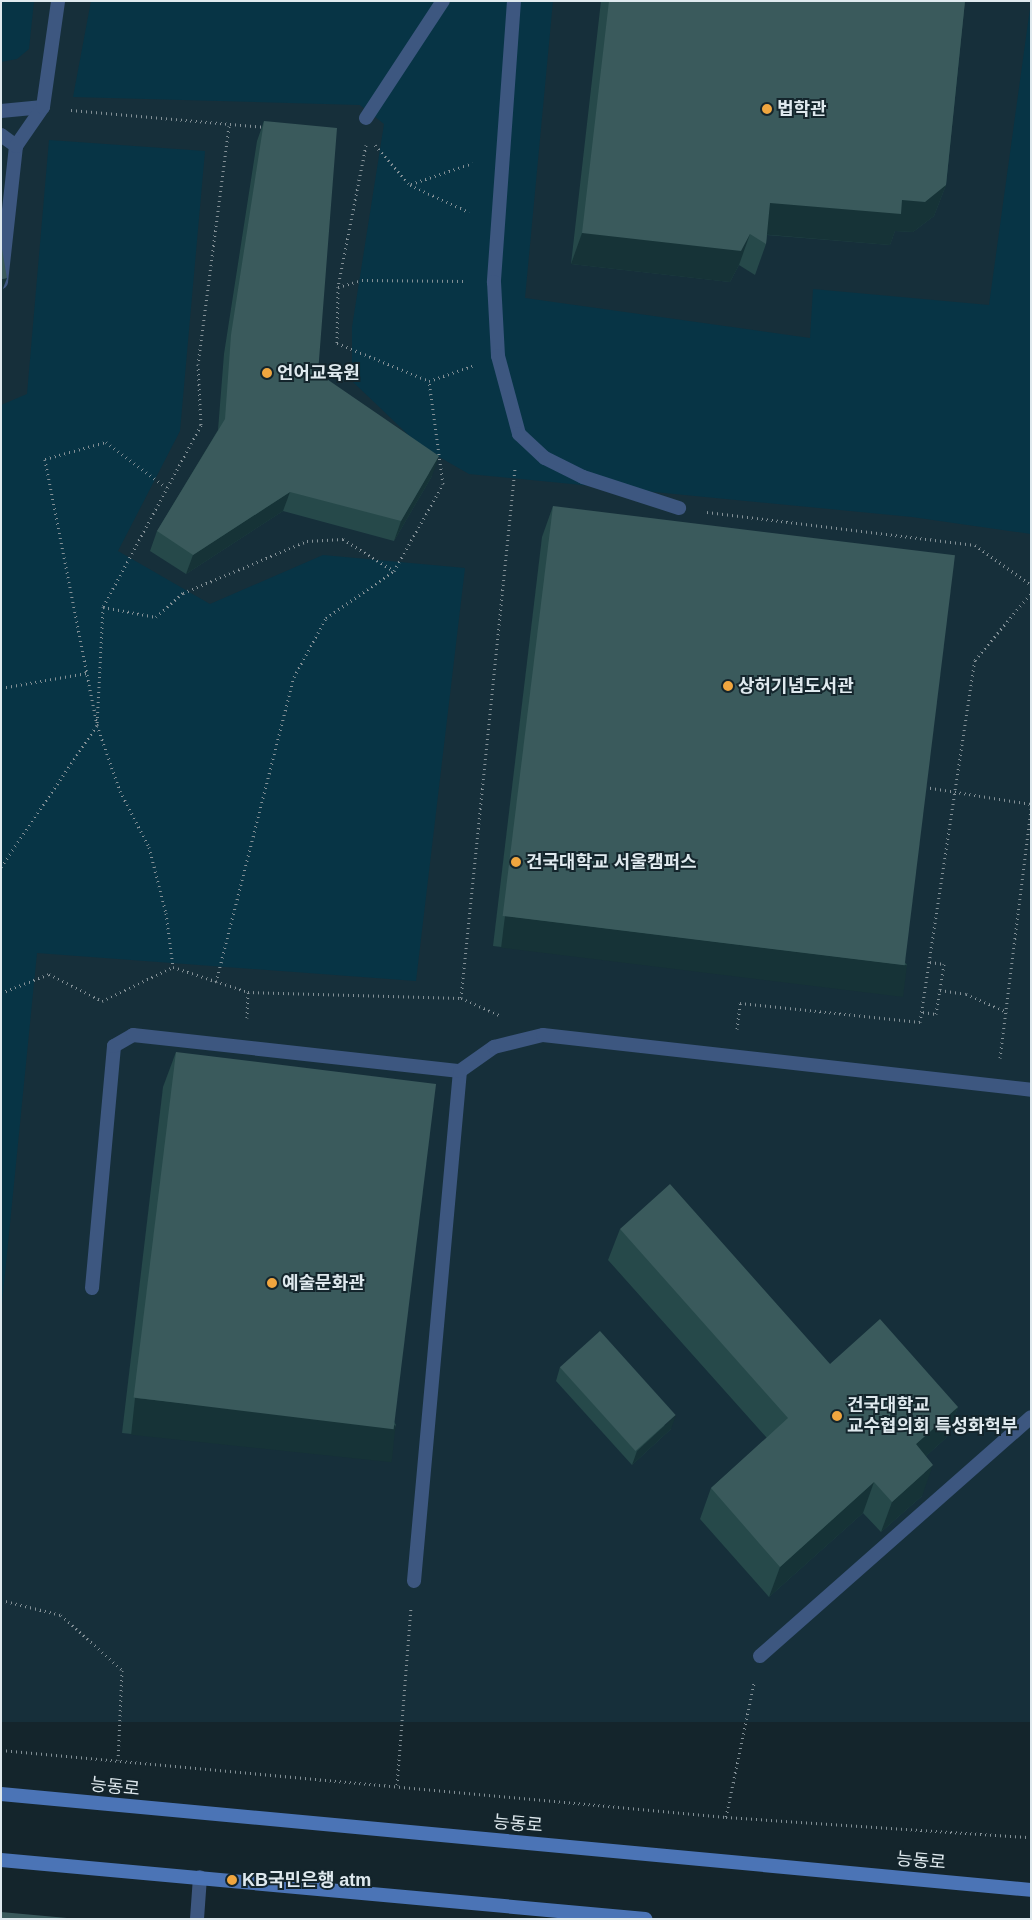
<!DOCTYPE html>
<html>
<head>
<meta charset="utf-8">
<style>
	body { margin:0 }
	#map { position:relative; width:1032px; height:1920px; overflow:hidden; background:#14252c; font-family:Arial,"Noto Sans KR",sans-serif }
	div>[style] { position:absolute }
	.built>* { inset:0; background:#162f3a; transform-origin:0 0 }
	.green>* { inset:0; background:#073445 }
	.path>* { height:3px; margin-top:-1.5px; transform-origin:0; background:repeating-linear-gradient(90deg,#839096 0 1px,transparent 0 5px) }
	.minor>* { height:14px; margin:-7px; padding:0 7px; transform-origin:7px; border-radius:7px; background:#3d5780 }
	.secondary>* { height:14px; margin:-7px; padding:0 7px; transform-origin:7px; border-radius:7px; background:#4b74b6 }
	.path-bridge>* { height:3px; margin-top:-1.5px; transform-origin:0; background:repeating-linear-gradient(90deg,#839096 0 1px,transparent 0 5px) }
	.wall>* { inset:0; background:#26494a }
	.shaded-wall>* { inset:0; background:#163337; transform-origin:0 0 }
	.building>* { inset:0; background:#3a5a5c; transform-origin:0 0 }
	.dots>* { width:14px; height:14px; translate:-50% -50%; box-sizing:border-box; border:2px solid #14252c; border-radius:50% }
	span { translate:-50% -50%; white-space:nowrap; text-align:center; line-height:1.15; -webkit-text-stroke:4px #14252c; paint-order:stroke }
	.poi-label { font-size:18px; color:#dfe9ee; font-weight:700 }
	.left { translate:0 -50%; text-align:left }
	.street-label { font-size:18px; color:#dfe9ee }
	.frame { position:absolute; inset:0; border:2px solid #dfe9ee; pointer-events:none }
</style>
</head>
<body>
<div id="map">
	<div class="built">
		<div style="left:1px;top:1px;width:1030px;height:1721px"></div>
	</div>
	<div class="green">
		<div style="clip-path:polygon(1px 1px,34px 1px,29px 49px,17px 59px,1px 62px)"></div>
		<div style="clip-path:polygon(91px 1px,553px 1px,525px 298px,810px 338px,813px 289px,989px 305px,1031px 1px,1031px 534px,912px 517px,469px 474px,420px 446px,352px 381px,352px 327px,384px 124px,360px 105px,73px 97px)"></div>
		<div style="clip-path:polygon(49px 140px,205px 151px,180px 431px,118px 551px,210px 604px,323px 555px,465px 568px,416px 981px,37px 953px,1px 1314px,1px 405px,27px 394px)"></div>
	</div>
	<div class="path">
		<div style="left:71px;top:110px;width:196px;rotate:5deg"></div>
		<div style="left:229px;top:126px;width:240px;rotate:97.4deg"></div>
		<div style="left:198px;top:364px;width:61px;rotate:87.2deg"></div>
		<div style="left:201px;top:425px;width:207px;rotate:118.3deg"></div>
		<div style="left:103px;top:607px;width:54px;rotate:10.7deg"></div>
		<div style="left:156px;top:617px;width:36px;rotate:-42deg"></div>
		<div style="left:183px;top:593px;width:134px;rotate:-22.8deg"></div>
		<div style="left:307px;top:541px;width:36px;rotate:-3deg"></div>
		<div style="left:343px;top:539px;width:60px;rotate:32.1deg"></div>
		<div style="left:394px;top:571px;width:100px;rotate:-60.6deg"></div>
		<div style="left:443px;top:484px;width:104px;rotate:-97.7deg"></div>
		<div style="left:366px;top:145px;width:145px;rotate:101.2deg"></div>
		<div style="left:338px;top:287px;width:56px;rotate:91deg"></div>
		<div style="left:337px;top:343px;width:100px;rotate:22.4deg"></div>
		<div style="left:429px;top:381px;width:46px;rotate:-19.2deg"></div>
		<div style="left:375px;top:145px;width:53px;rotate:48.8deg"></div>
		<div style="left:410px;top:185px;width:65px;rotate:24.6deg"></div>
		<div style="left:411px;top:184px;width:65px;rotate:-18.7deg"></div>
		<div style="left:338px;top:287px;width:25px;rotate:-16deg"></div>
		<div style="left:362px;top:280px;width:104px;rotate:0.6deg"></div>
		<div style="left:707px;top:512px;width:270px;rotate:7deg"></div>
		<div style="left:975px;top:545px;width:69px;rotate:35.5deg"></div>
		<div style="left:103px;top:607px;width:118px;rotate:92.9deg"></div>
		<div style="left:97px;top:725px;width:70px;rotate:70.8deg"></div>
		<div style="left:120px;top:791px;width:63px;rotate:62.6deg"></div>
		<div style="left:149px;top:847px;width:68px;rotate:75.6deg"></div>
		<div style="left:166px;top:913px;width:54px;rotate:82.6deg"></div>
		<div style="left:173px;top:967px;width:79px;rotate:18.4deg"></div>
		<div style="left:248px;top:992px;width:213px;rotate:1.6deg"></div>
		<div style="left:461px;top:998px;width:42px;rotate:24.1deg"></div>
		<div style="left:1px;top:688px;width:87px;rotate:-9.9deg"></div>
		<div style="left:1px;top:867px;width:171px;rotate:-55.9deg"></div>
		<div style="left:97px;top:725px;width:271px;rotate:-101.1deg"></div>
		<div style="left:45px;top:459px;width:63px;rotate:-15.6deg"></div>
		<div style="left:106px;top:442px;width:75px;rotate:36.9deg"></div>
		<div style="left:930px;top:962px;width:14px;rotate:8deg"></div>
		<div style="left:944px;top:964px;width:26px;rotate:99deg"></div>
		<div style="left:216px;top:982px;width:315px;rotate:-75.7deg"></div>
		<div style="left:294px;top:677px;width:67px;rotate:-61.5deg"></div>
		<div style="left:326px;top:618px;width:83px;rotate:-34.7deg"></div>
		<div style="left:1px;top:993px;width:52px;rotate:-21.6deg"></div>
		<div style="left:49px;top:974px;width:59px;rotate:27deg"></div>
		<div style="left:102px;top:1001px;width:79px;rotate:-25.6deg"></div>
		<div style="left:461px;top:998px;width:533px;rotate:-84.18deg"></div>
		<div style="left:923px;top:1012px;width:13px;rotate:9deg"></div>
		<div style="left:936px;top:1014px;width:24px;rotate:-81deg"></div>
		<div style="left:940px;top:990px;width:26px;rotate:9deg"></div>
		<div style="left:966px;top:994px;width:45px;rotate:23.7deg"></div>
		<div style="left:247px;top:1018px;width:26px;rotate:-88deg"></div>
		<div style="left:737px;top:1029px;width:26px;rotate:-83deg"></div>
		<div style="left:740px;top:1003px;width:181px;rotate:6deg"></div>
		<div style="left:920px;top:1022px;width:366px;rotate:-81.4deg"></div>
		<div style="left:975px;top:660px;width:87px;rotate:-50.1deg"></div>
		<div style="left:1000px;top:1058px;width:252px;rotate:-82.9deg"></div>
		<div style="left:1px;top:1600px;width:62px;rotate:14deg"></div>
		<div style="left:61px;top:1615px;width:82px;rotate:42deg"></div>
		<div style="left:122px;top:1670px;width:90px;rotate:92.5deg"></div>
		<div style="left:1px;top:1750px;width:728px;rotate:5.28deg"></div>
		<div style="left:726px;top:1817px;width:306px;rotate:3.8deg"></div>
		<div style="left:397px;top:1785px;width:177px;rotate:-85.5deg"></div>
		<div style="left:726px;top:1817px;width:137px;rotate:-78.2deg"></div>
	</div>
	<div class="minor">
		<div style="left:514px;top:1px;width:282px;rotate:94.1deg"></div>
		<div style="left:494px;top:282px;width:74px;rotate:86.9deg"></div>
		<div style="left:498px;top:356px;width:81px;rotate:74.9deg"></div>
		<div style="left:519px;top:434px;width:35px;rotate:43deg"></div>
		<div style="left:545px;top:458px;width:42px;rotate:26.6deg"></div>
		<div style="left:583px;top:477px;width:101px;rotate:17.9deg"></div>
		<div style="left:1px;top:111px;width:42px;rotate:-5.4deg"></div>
		<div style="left:366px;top:118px;width:140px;rotate:-56.7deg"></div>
		<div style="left:1px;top:135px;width:19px;rotate:36deg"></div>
		<div style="left:1px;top:282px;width:137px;rotate:-83.7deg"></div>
		<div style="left:16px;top:146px;width:47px;rotate:-55.3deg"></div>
		<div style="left:43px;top:107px;width:107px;rotate:-81.9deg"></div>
		<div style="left:92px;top:1288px;width:243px;rotate:-84.8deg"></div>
		<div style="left:114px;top:1046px;width:22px;rotate:-30deg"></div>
		<div style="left:133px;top:1035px;width:329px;rotate:6.3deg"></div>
		<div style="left:414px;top:1581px;width:512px;rotate:-84.85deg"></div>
		<div style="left:460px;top:1071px;width:42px;rotate:-35.2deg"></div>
		<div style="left:494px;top:1047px;width:50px;rotate:-13.8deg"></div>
		<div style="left:543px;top:1035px;width:491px;rotate:6.4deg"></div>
		<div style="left:760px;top:1656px;width:361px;rotate:-41.4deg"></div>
		<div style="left:197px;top:1919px;width:42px;rotate:-85.9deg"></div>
	</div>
	<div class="secondary">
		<div style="left:1px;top:1794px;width:1034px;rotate:5.32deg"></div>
		<div style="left:1px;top:1860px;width:647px;rotate:5.23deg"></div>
	</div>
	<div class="path-bridge">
		<div style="left:925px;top:787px;width:107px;rotate:9.1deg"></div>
	</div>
	<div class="wall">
		<div style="clip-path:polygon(601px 1px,965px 1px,946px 185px,934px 216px,913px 232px,895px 231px,890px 245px,767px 235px,766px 244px,755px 275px,739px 265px,730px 282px,571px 264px)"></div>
		<div style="clip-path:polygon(264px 121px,318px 373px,432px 476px,394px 541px,283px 511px,186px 574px,150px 551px,157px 531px,218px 430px,224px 354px,257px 141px)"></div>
		<div style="clip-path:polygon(553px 506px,907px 965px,895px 995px,493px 946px,542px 537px)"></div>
		<div style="clip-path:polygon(176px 1052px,396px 1425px,383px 1460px,122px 1433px,163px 1087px)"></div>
		<div style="clip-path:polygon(620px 1229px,830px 1364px,958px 1407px,946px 1438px,926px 1456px,922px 1496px,881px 1532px,863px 1513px,769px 1597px,700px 1519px,711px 1488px,767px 1438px,608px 1260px)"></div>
		<div style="clip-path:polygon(560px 1367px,671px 1429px,632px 1465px,556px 1381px)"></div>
	</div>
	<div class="shaded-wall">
		<div style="clip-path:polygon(946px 185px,934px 216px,913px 232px,895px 231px,890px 245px,758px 234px,770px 203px)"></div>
		<div style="clip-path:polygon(582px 233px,750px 234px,739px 265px,730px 282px,571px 264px)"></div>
		<div style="clip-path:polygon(7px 278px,1px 294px,1px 279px)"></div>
		<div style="clip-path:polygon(439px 456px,432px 476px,394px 541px,401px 521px)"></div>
		<div style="clip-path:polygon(290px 492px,283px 511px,186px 574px,193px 555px)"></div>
		<div style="left:505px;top:916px;width:405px;height:32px;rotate:7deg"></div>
		<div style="left:135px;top:1398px;width:262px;height:37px;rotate:6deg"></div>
		<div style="clip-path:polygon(958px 1407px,946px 1438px,905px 1475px,916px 1444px)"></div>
		<div style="clip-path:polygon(676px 1415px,671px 1429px,632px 1465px,637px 1451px)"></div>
		<div style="clip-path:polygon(933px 1465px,922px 1496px,881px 1532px,892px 1502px)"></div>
		<div style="clip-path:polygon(874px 1482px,863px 1513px,769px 1597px,780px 1567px)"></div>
	</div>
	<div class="building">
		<div style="clip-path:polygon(609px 1px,965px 1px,946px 185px,925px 202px,902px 200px,901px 214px,770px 203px,766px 244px,750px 234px,741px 251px,582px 233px)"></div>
		<div style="clip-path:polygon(264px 121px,337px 128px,318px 373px,439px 456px,401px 521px,290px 492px,193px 555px,157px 531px,225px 419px,231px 335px)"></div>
		<div style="clip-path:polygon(1px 243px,7px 278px,1px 279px)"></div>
		<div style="left:553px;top:506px;width:405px;height:413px;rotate:7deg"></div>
		<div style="left:176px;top:1052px;width:262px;height:348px;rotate:7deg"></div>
		<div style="clip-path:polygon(670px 1184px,830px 1364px,880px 1319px,958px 1407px,916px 1444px,933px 1465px,892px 1502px,874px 1482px,780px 1567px,711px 1488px,788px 1418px,620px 1229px)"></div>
		<div style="left:600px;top:1331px;width:113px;height:54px;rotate:48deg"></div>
		<div style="clip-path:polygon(1px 1912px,78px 1919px,1px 1919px)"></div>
	</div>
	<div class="dots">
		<div style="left:767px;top:109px;background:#f0a63f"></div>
		<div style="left:267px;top:373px;background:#f0a63f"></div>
		<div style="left:728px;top:686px;background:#f0a63f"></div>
		<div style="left:516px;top:862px;background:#f0a63f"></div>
		<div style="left:272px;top:1283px;background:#f0a63f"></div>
		<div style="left:837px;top:1416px;background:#f0a63f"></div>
		<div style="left:232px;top:1880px;background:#f0a63f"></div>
	</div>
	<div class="poi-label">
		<span class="left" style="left:777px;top:109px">법학관</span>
		<span class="left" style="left:277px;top:373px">언어교육원</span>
		<span class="left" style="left:738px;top:686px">상허기념도서관</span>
		<span class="left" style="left:526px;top:862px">건국대학교 서울캠퍼스</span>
		<span class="left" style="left:282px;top:1283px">예술문화관</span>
		<span class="left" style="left:847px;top:1416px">건국대학교<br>교수협의회 특성화헉부</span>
		<span class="left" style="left:242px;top:1880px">KB국민은행 atm</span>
	</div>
	<div class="street-label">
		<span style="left:115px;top:1787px;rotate:6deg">능동로</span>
		<span style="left:518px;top:1824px;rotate:5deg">능동로</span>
		<span style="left:921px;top:1861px;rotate:5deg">능동로</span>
	</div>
	<div class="frame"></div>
</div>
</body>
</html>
